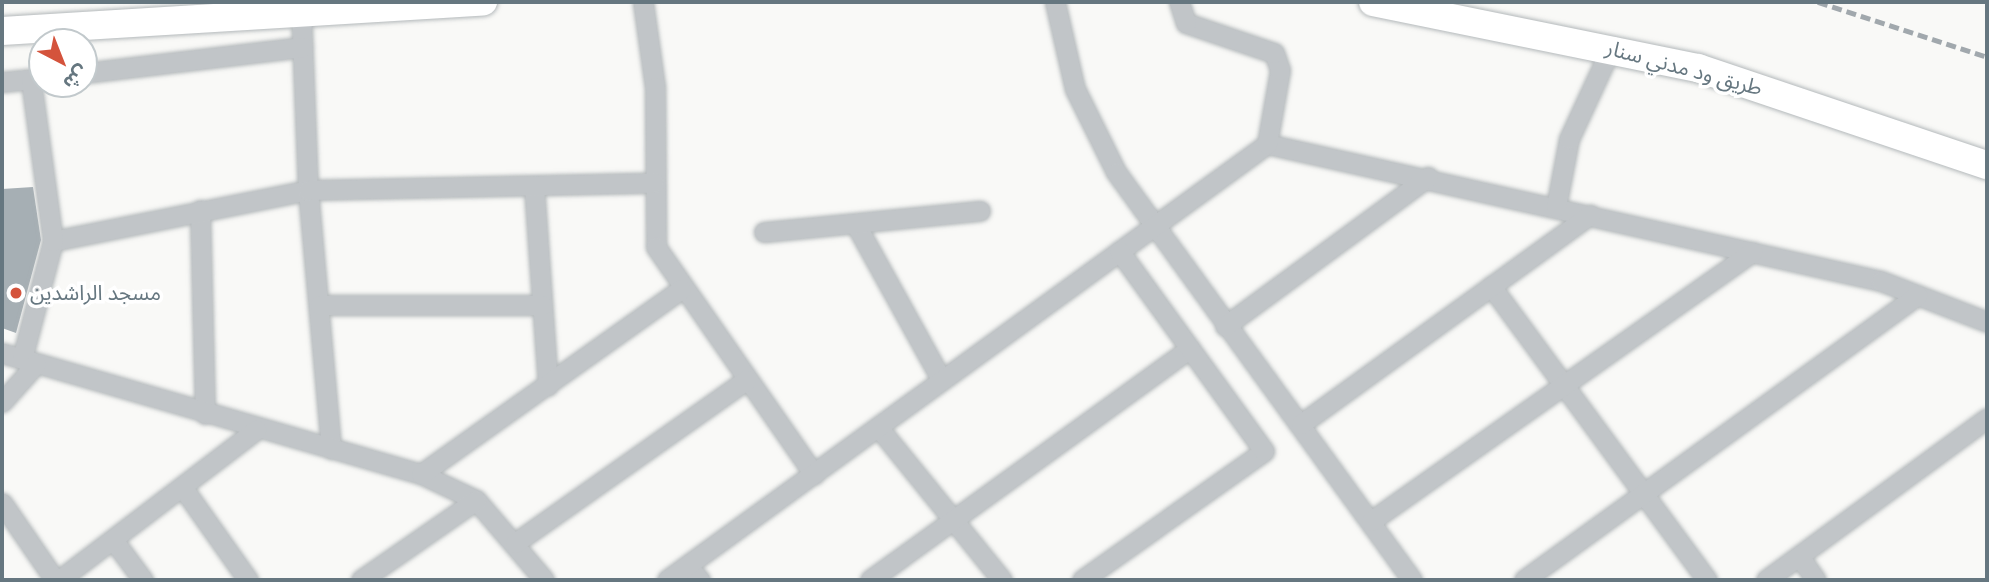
<!DOCTYPE html>
<html>
<head>
<meta charset="utf-8">
<style>
	body { margin:0 }
	#map { position:relative; width:1989px; height:582px; overflow:hidden; background:#f9f9f7; font-family:Roboto,"Noto Sans Arabic",sans-serif }
	div>[style] { position:absolute }
	.building>* { inset:0; background:#a6afb4 }
	.roads { filter:drop-shadow(0 0 2px #b4b9bb) drop-shadow(0 0 2px #b4b9bb) }
	.minor>* { height:19px; margin:-9.5px; padding:0 9.5px; transform-origin:9.5px; border-radius:9.5px; background:#c1c5c8 }
	.highway>* { height:28px; margin:-14px; padding:0 14px; transform-origin:14px; border-radius:14px; background:#fff }
	.rail>* { height:4.5px; margin-top:-2.25px; transform-origin:0; background:repeating-linear-gradient(90deg,#a1a8ad 0 10px,transparent 0 15px) }
	.dots>* { width:19px; height:19px; translate:-50% -50%; box-sizing:border-box; border:4px solid #fff; border-radius:50% }
	span { translate:-50% -50%; white-space:nowrap; text-align:center; line-height:1.15; -webkit-text-stroke:7px #fff; paint-order:stroke }
	.street-label { font-size:21px; color:#667780 }
	.poi-label { font-size:21px; color:#667780 }
	.left { translate:0 -50%; text-align:left }
	.frame { position:absolute; inset:0; border:4px solid #667780; pointer-events:none }
	.north { position:absolute; left:28px; top:28px; width:70px; height:70px; box-sizing:border-box; background:#fff; border:2px solid #c2c9cc; border-radius:50%; rotate:138deg; font-size:19px; font-weight:700; line-height:28px; text-align:center; color:#667780 }
	.north::after { content:''; display:block; margin:auto; width:24px; height:32px; background:#d4533c; clip-path:polygon(50% 0,100% 100%,50% 72%,0 100%) }
</style>
</head>
<body>
<div id="map">
	<div class="building">
		<div style="clip-path:polygon(33px 187px,41px 240px,16px 333px,2px 328px,2px 189px)"></div>
	</div>
	<div class="roads">
		<div class="minor">
			<div style="left:643px;top:2px;width:86px;rotate:82deg"></div>
			<div style="left:655px;top:87px;width:160px;rotate:89.6deg"></div>
			<div style="left:656px;top:247px;width:277px;rotate:55.2deg"></div>
			<div style="left:1055px;top:2px;width:89px;rotate:77.1deg"></div>
			<div style="left:1075px;top:89px;width:93px;rotate:63.7deg"></div>
			<div style="left:1116px;top:172px;width:504px;rotate:54.04deg"></div>
			<div style="left:301px;top:9px;width:181px;rotate:87.8deg"></div>
			<div style="left:308px;top:190px;width:260px;rotate:84.9deg"></div>
			<div style="left:84px;top:73px;width:220px;rotate:-6.8deg"></div>
			<div style="left:2px;top:82px;width:40px;rotate:-5.7deg"></div>
			<div style="left:1267px;top:144px;width:629px;rotate:12.58deg"></div>
			<div style="left:1881px;top:281px;width:114px;rotate:21.1deg"></div>
			<div style="left:534px;top:186px;width:200px;rotate:86deg"></div>
			<div style="left:1556px;top:207px;width:69px;rotate:-79.2deg"></div>
			<div style="left:1569px;top:139px;width:100px;rotate:-65.2deg"></div>
			<div style="left:200px;top:210px;width:204px;rotate:88.6deg"></div>
			<div style="left:856px;top:225px;width:176px;rotate:61.1deg"></div>
			<div style="left:764px;top:232px;width:217px;rotate:-5.6deg"></div>
			<div style="left:53px;top:241px;width:260px;rotate:-11.3deg"></div>
			<div style="left:308px;top:190px;width:346px;rotate:-1.2deg"></div>
			<div style="left:1491px;top:286px;width:365px;rotate:53.7deg"></div>
			<div style="left:320px;top:305px;width:222px"></div>
			<div style="left:1225px;top:326px;width:252px;rotate:-36.3deg"></div>
			<div style="left:2px;top:353px;width:436px;rotate:16.1deg"></div>
			<div style="left:421px;top:474px;width:61px;rotate:25.3deg"></div>
			<div style="left:476px;top:500px;width:105px;rotate:49.6deg"></div>
			<div style="left:22px;top:359px;width:122px;rotate:-75.3deg"></div>
			<div style="left:53px;top:241px;width:162px;rotate:-97.8deg"></div>
			<div style="left:2px;top:402px;width:51px;rotate:-48.2deg"></div>
			<div style="left:1301px;top:424px;width:357px;rotate:-35.9deg"></div>
			<div style="left:878px;top:427px;width:197px;rotate:51deg"></div>
			<div style="left:421px;top:474px;width:319px;rotate:-35.4deg"></div>
			<div style="left:183px;top:488px;width:113px;rotate:54.8deg"></div>
			<div style="left:2px;top:503px;width:93px;rotate:55.5deg"></div>
			<div style="left:1371px;top:521px;width:467px;rotate:-35.2deg"></div>
			<div style="left:114px;top:541px;width:49px;rotate:53.4deg"></div>
			<div style="left:515px;top:543px;width:283px;rotate:-35.2deg"></div>
			<div style="left:1799px;top:556px;width:29px;rotate:55deg"></div>
			<div style="left:687px;top:566px;width:19px;rotate:47deg"></div>
			<div style="left:59px;top:580px;width:248px;rotate:-37.3deg"></div>
			<div style="left:361px;top:580px;width:140px;rotate:-34.8deg"></div>
			<div style="left:667px;top:580px;width:742px;rotate:-36deg"></div>
			<div style="left:1267px;top:144px;width:75px;rotate:-80deg"></div>
			<div style="left:1280px;top:70px;width:18px;rotate:-109deg"></div>
			<div style="left:1274px;top:53px;width:93px;rotate:-161.2deg"></div>
			<div style="left:1186px;top:23px;width:22px;rotate:-108deg"></div>
			<div style="left:870px;top:580px;width:395px;rotate:-35.9deg"></div>
			<div style="left:1082px;top:580px;width:223px;rotate:-35.3deg"></div>
			<div style="left:1264px;top:451px;width:247px;rotate:-125.9deg"></div>
			<div style="left:1524px;top:580px;width:486px;rotate:-35.9deg"></div>
			<div style="left:1766px;top:580px;width:274px;rotate:-36.2deg"></div>
		</div>
		<div class="highway">
			<div style="left:1373px;top:2px;width:332px;rotate:11.5deg"></div>
			<div style="left:1698px;top:68px;width:305px;rotate:18.6deg"></div>
			<div style="left:2px;top:31px;width:482px;rotate:-3.5deg"></div>
		</div>
	</div>
	<div class="rail">
		<div style="left:1818px;top:2px;width:178px;rotate:18deg"></div>
	</div>
	<div class="dots">
		<div style="left:16px;top:293px;background:#d4533c"></div>
	</div>
	<div class="street-label">
		<span style="left:1684px;top:68px;rotate:15deg">طريق ود مدني سنار</span>
	</div>
	<div class="poi-label">
		<span class="left" style="left:30px;top:293px">مسجد الراشدين</span>
	</div>
	<div class="frame"></div>
	<div class="north">ش</div>
</div>
</body>
</html>
